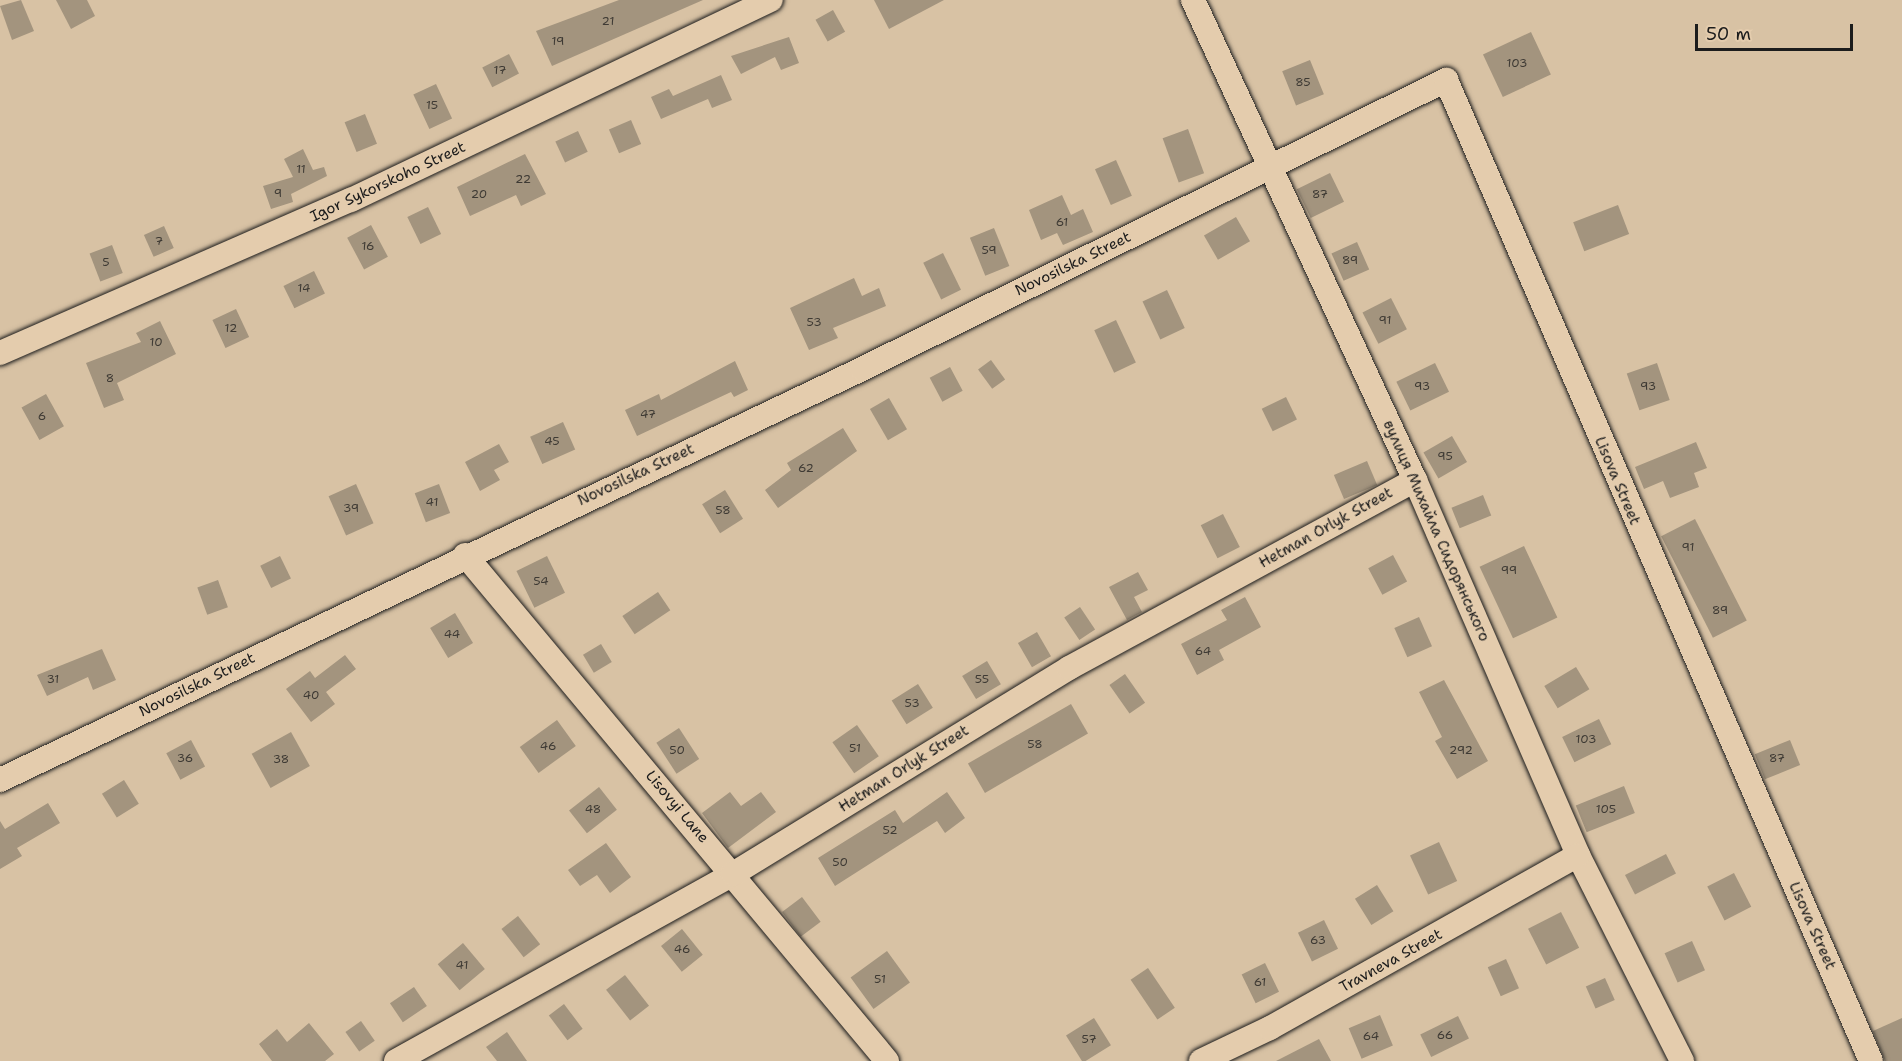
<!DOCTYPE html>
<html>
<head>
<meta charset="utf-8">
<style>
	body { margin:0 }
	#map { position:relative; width:1902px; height:1061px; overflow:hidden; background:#d8c2a4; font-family:"Shantell Sans",sans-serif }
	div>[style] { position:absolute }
	.building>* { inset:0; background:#a3947e; transform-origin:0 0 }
	.roads { filter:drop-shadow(0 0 2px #1c1c1c) drop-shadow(0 0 2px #1c1c1c) }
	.street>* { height:24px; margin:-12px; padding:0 12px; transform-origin:12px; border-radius:12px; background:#e4ccad }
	span { translate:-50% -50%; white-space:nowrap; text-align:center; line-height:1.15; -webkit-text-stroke:4.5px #e4ccad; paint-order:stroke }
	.number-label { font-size:12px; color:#3e3a34 }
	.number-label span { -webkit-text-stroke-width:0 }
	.street-label { font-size:15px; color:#1c1c1c }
	.scale { position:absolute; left:1695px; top:24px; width:158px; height:27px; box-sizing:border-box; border:3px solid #1c1c1c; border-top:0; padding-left:8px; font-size:18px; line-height:21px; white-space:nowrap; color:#1c1c1c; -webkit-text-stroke:4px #e4ccad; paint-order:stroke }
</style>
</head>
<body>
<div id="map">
	<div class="building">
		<div style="clip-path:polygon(21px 0,34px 31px,12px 40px,0 6px)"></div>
		<div style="clip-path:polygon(56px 0,87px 0,95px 16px,71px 29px)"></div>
		<div style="clip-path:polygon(619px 0,703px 0,552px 66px,536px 31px)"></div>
		<div style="clip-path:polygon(874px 0,944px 0,889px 29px)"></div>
		<div style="left:833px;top:10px;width:25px;height:20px;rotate:61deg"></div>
		<div style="left:1531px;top:32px;width:47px;height:53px;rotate:65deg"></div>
		<div style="clip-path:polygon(789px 37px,799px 63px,781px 70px,775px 57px,741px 74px,731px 56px)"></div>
		<div style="left:509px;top:54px;width:22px;height:30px;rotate:63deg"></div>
		<div style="left:1310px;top:60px;width:37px;height:30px;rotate:68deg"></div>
		<div style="clip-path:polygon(721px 75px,732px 100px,712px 108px,708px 99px,661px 119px,651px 97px,669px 89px,673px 96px)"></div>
		<div style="left:436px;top:84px;width:38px;height:25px;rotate:65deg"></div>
		<div style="left:365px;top:114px;width:32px;height:22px;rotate:68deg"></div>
		<div style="left:631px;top:120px;width:26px;height:24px;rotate:67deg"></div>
		<div style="left:1188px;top:129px;width:47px;height:27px;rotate:70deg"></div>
		<div style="left:578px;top:131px;width:23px;height:25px;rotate:65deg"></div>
		<div style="clip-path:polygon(303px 149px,313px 170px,324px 167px,327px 176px,291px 194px,293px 202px,271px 209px,263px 186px,293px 177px,284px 159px)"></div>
		<div style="clip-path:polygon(525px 154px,546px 194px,521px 206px,516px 195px,470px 216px,457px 187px)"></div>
		<div style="left:1116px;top:160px;width:39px;height:23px;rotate:66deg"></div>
		<div style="left:1330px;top:173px;width:32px;height:37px;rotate:64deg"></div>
		<div style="clip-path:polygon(1062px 195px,1071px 215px,1083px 209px,1093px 232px,1063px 245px,1057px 233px,1041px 240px,1029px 210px)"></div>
		<div style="left:1618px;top:205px;width:31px;height:48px;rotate:69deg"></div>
		<div style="left:428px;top:207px;width:30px;height:23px;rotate:64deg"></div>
		<div style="left:1236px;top:217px;width:28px;height:37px;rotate:60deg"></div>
		<div style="left:371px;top:225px;width:36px;height:27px;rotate:62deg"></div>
		<div style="left:164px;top:226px;width:24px;height:22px;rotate:66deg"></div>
		<div style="left:994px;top:228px;width:41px;height:26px;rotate:68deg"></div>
		<div style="left:1357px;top:242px;width:30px;height:28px;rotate:66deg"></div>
		<div style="left:112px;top:245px;width:30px;height:24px;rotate:69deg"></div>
		<div style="left:943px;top:253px;width:41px;height:22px;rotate:64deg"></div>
		<div style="left:314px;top:271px;width:25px;height:34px;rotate:64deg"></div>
		<div style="clip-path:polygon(854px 278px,862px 296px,879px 288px,886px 306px,833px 328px,838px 338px,809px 350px,790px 308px)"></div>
		<div style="left:1167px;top:290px;width:42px;height:27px;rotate:65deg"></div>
		<div style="left:1391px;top:298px;width:35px;height:32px;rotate:63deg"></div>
		<div style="left:236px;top:309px;width:31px;height:26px;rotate:65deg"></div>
		<div style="left:1116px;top:320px;width:47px;height:24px;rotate:65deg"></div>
		<div style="clip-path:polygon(160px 321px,176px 354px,117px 383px,124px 400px,104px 408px,86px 363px,141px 342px,136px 333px)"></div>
		<div style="left:991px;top:360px;width:24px;height:16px;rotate:54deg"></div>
		<div style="clip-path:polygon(735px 361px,748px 390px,734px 397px,731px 392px,637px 436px,625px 410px,659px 394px,661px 400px)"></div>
		<div style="left:1435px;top:363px;width:32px;height:43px;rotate:64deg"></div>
		<div style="left:1657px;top:363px;width:39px;height:32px;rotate:71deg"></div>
		<div style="left:950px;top:367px;width:27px;height:23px;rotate:62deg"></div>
		<div style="left:46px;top:394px;width:37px;height:28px;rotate:61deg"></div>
		<div style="left:1286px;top:397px;width:25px;height:27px;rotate:64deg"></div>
		<div style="left:889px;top:398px;width:36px;height:22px;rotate:60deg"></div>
		<div style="left:563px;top:422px;width:30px;height:36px;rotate:66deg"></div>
		<div style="clip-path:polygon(843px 428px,857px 451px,778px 508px,765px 490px,791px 470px,787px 463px)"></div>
		<div style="left:1452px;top:436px;width:30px;height:33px;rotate:60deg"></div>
		<div style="clip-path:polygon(1696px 442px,1707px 468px,1694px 473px,1699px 487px,1670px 498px,1663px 481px,1644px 489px,1635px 467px)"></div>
		<div style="clip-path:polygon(499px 444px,509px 462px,494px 470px,500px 480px,480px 491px,465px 462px)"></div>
		<div style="left:1367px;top:461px;width:26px;height:36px;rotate:67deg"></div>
		<div style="left:356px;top:484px;width:43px;height:30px;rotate:66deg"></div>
		<div style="left:439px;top:484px;width:31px;height:26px;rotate:69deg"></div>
		<div style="left:725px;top:490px;width:34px;height:27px;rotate:58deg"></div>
		<div style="left:1483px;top:495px;width:22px;height:34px;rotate:68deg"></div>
		<div style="left:1223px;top:514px;width:37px;height:25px;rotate:63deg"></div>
		<div style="left:1695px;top:519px;width:114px;height:38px;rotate:63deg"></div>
		<div style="left:1524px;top:546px;width:79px;height:49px;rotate:65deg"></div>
		<div style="left:1393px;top:555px;width:30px;height:28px;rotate:62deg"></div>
		<div style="left:280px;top:556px;width:25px;height:22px;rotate:64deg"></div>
		<div style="left:547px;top:556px;width:41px;height:34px;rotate:64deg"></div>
		<div style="clip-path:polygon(1138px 572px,1148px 590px,1134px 597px,1142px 612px,1127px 620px,1109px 587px)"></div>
		<div style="left:218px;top:580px;width:29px;height:22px;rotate:70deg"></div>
		<div style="left:658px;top:592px;width:22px;height:43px;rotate:56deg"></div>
		<div style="clip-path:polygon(1245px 597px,1261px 627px,1219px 650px,1224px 660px,1197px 675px,1181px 644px,1227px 620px,1221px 610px)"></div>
		<div style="left:1080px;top:607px;width:27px;height:19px;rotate:56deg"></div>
		<div style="left:455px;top:613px;width:35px;height:29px;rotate:59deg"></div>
		<div style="left:1419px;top:617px;width:32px;height:27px;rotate:66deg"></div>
		<div style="left:1037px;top:632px;width:28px;height:22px;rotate:60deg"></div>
		<div style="left:601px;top:644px;width:21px;height:21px;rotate:59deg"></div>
		<div style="clip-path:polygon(102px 649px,116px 680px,93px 690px,88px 677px,47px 696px,37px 675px)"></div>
		<div style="clip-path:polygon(345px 655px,356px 669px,326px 692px,335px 704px,311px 722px,286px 689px,310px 671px,315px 678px)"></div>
		<div style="left:987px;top:661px;width:27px;height:29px;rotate:59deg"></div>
		<div style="left:1576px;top:667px;width:26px;height:37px;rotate:59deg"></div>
		<div style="left:1125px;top:674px;width:35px;height:19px;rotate:55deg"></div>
		<div style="clip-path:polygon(1444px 680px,1488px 761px,1457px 779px,1435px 741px,1442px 737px,1419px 692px)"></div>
		<div style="left:918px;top:684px;width:28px;height:31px;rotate:58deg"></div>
		<div style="left:1071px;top:704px;width:34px;height:119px;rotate:60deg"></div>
		<div style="left:1599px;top:719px;width:28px;height:41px;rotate:64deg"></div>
		<div style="left:557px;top:720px;width:32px;height:46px;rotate:54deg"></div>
		<div style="left:857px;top:725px;width:38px;height:30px;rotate:55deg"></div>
		<div style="left:679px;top:728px;width:37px;height:27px;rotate:57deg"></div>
		<div style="left:291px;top:732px;width:39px;height:45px;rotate:61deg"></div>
		<div style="left:191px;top:740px;width:30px;height:28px;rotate:62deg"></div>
		<div style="left:1790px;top:740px;width:27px;height:38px;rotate:68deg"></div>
		<div style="left:124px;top:780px;width:28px;height:26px;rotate:58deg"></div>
		<div style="left:1624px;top:786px;width:29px;height:52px;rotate:68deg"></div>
		<div style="left:599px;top:787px;width:29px;height:38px;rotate:52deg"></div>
		<div style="clip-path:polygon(730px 792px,741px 806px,761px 792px,776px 812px,728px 848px,702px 813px)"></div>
		<div style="clip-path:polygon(947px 792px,965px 818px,945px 833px,937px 821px,835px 886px,818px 858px,895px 810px,903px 823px)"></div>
		<div style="clip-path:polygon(48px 803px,60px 823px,17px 848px,22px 856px,0 869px,0 821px,5px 829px)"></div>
		<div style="left:1439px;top:842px;width:43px;height:32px;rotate:65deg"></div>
		<div style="clip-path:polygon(606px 843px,631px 877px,610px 893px,597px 875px,580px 886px,568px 870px)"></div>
		<div style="left:1666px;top:854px;width:22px;height:46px;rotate:63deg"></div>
		<div style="left:1734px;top:873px;width:38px;height:30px;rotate:63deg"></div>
		<div style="left:1377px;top:885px;width:31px;height:26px;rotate:58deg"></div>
		<div style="left:802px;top:897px;width:31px;height:25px;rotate:53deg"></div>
		<div style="left:1561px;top:912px;width:40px;height:37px;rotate:63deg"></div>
		<div style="left:518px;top:916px;width:36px;height:21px;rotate:52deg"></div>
		<div style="left:1324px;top:920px;width:32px;height:29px;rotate:64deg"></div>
		<div style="left:682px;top:929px;width:33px;height:27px;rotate:51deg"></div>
		<div style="left:1692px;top:941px;width:32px;height:30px;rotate:66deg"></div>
		<div style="left:463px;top:943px;width:34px;height:33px;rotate:50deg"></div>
		<div style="left:887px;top:951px;width:39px;height:45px;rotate:54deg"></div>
		<div style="left:1506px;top:959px;width:32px;height:20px;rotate:66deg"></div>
		<div style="left:1265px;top:963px;width:32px;height:26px;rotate:64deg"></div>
		<div style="left:1148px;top:968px;width:48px;height:21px;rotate:56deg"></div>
		<div style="left:625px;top:975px;width:39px;height:24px;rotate:52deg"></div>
		<div style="left:1605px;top:978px;width:24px;height:21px;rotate:66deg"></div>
		<div style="left:414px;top:987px;width:23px;height:29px;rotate:56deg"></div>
		<div style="left:564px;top:1004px;width:31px;height:19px;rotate:53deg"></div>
		<div style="left:1380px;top:1015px;width:33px;height:34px;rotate:67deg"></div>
		<div style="left:1458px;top:1016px;width:25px;height:42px;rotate:64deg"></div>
		<div style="left:1094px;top:1018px;width:32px;height:33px;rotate:58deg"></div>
		<div style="clip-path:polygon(1902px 1018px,1902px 1061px,1885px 1061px,1873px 1031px)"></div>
		<div style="left:361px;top:1021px;width:24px;height:19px;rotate:55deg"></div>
		<div style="clip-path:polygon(309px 1023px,334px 1054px,325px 1061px,272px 1061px,259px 1044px,277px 1029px,287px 1042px)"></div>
		<div style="clip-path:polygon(507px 1032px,527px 1061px,497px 1061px,486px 1047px)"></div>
		<div style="clip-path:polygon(1319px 1039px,1331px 1061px,1276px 1061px)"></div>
	</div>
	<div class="roads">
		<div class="street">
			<div style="left:1193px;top:0;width:529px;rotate:65.18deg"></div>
			<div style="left:1415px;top:480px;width:409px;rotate:66.5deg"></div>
			<div style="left:1578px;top:855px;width:231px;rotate:63.2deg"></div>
			<div style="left:0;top:353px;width:383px;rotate:-23.6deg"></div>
			<div style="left:351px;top:200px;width:465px;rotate:-25.5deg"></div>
			<div style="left:465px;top:555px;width:659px;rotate:50.17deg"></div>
			<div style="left:0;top:780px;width:955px;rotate:-25.49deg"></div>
			<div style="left:862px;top:369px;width:652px;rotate:-26.33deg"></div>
			<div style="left:1446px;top:80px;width:1069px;rotate:66.58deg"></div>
			<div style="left:396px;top:1061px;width:385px;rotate:-29deg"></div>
			<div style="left:733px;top:874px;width:394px;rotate:-31.5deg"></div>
			<div style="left:1069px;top:668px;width:394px;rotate:-28.5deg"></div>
			<div style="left:1201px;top:1061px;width:76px;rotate:-25.6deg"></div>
			<div style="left:1270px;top:1028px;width:353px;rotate:-29.3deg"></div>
		</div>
	</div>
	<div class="number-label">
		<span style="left:608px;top:22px">21</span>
		<span style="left:558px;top:42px">19</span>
		<span style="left:1517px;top:64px">103</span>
		<span style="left:500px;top:71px">17</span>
		<span style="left:1303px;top:83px">85</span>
		<span style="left:432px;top:106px">15</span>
		<span style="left:301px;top:170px">11</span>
		<span style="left:523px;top:180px">22</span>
		<span style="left:278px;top:194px">9</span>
		<span style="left:479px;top:195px">20</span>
		<span style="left:1320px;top:195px">87</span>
		<span style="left:1062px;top:223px">61</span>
		<span style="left:159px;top:242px">7</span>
		<span style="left:368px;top:247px">16</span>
		<span style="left:989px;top:251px">59</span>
		<span style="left:1350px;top:261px">89</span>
		<span style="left:106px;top:263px">5</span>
		<span style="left:304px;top:289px">14</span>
		<span style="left:1385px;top:321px">91</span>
		<span style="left:814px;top:323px">53</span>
		<span style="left:231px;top:329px">12</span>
		<span style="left:156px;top:343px">10</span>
		<span style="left:110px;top:379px">8</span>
		<span style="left:1422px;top:387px">93</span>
		<span style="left:1648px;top:387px">93</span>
		<span style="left:648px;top:415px">47</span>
		<span style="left:42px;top:417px">6</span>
		<span style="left:552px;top:442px">45</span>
		<span style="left:1445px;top:457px">95</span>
		<span style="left:806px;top:469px">62</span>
		<span style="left:432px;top:503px">41</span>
		<span style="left:351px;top:509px">39</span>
		<span style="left:723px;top:511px">58</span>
		<span style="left:1688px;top:548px">91</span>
		<span style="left:1509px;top:571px">99</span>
		<span style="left:541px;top:582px">54</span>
		<span style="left:1720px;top:611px">89</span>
		<span style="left:452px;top:635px">44</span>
		<span style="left:1203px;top:652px">64</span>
		<span style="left:53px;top:680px">31</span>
		<span style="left:982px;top:680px">55</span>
		<span style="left:311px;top:696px">40</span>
		<span style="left:912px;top:704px">53</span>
		<span style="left:1586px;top:740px">103</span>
		<span style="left:1035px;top:745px">58</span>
		<span style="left:548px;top:747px">46</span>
		<span style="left:855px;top:749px">51</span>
		<span style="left:677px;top:751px">50</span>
		<span style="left:1461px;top:751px">292</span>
		<span style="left:185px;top:759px">36</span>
		<span style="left:1777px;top:759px">87</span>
		<span style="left:281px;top:760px">38</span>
		<span style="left:593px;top:810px">48</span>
		<span style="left:1606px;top:810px">105</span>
		<span style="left:890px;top:831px">52</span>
		<span style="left:840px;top:863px">50</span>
		<span style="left:1318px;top:941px">63</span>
		<span style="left:682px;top:950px">46</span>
		<span style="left:462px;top:966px">41</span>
		<span style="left:880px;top:980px">51</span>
		<span style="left:1260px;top:983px">61</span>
		<span style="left:1445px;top:1036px">66</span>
		<span style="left:1371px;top:1037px">64</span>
		<span style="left:1089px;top:1040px">57</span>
	</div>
	<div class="street-label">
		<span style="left:388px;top:182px;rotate:-25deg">Igor Sykorskoho Street</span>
		<span style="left:1073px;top:264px;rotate:-26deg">Novosilska Street</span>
		<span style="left:636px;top:475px;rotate:-25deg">Novosilska Street</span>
		<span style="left:1617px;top:481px;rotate:67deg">Lisova Street</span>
		<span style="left:1326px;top:528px;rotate:-29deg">Hetman Orlyk Street</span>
		<span style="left:1436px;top:531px;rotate:66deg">вулиця Михайла Сидорянського</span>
		<span style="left:197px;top:685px;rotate:-26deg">Novosilska Street</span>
		<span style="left:904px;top:769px;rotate:-32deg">Hetman Orlyk Street</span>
		<span style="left:677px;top:807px;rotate:50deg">Lisovyi Lane</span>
		<span style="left:1812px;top:926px;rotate:66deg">Lisova Street</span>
		<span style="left:1391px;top:961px;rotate:-29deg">Travneva Street</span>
	</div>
	<div class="scale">50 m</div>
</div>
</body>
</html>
